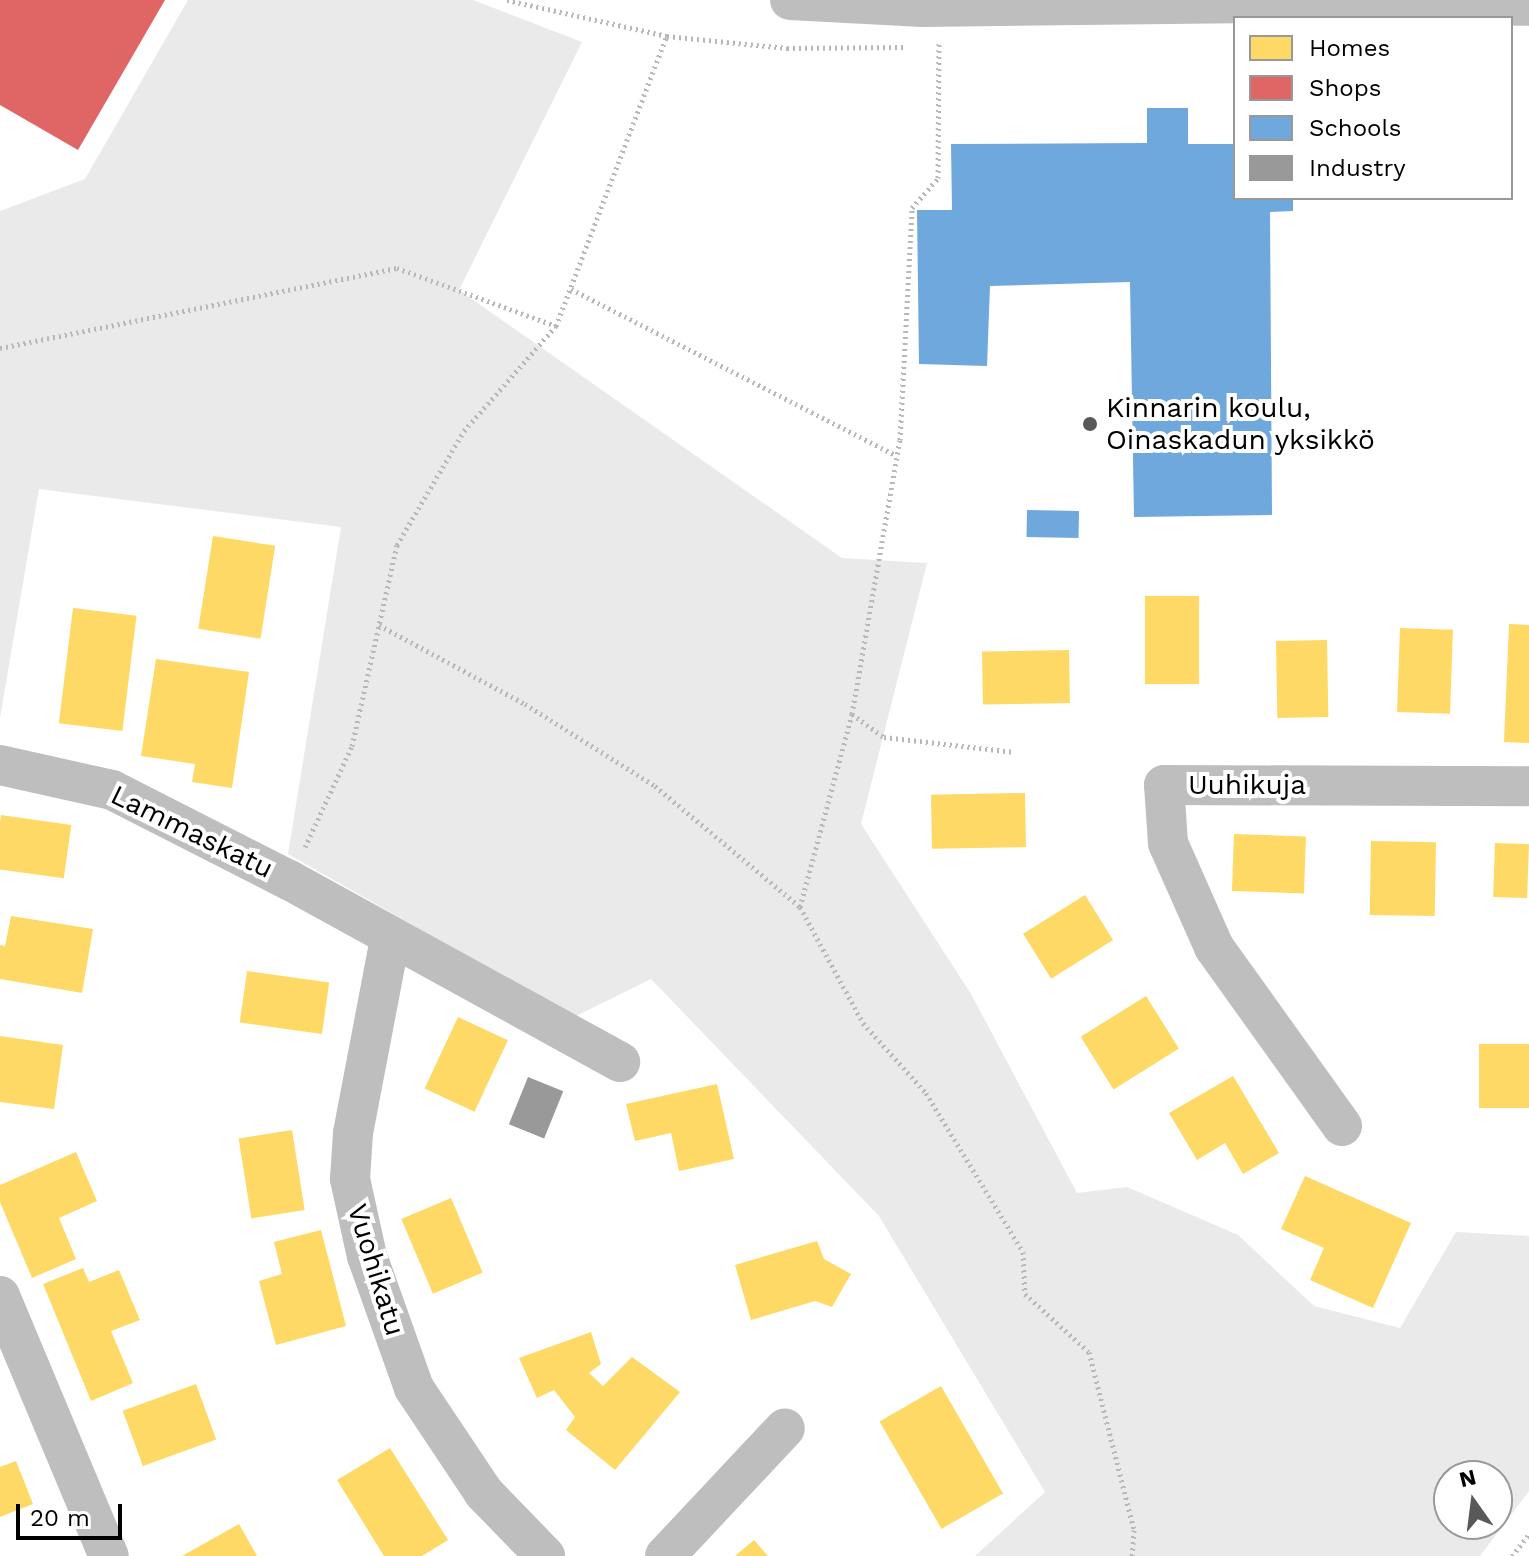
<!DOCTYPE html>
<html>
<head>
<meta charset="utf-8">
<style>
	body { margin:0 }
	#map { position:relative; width:1529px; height:1556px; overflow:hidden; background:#fff; font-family:"Work Sans",sans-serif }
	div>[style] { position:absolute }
	.green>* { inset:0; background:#eaeaea }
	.homes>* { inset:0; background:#ffd966; transform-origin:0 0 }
	.shops>* { inset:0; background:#e06666 }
	.schools>* { inset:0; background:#6fa8dc; transform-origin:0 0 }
	.industry>* { inset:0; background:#999; transform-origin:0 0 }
	.path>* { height:5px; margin-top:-2.5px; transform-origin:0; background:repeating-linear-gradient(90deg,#b8b8b8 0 2px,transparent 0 6px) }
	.minor>* { height:40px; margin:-20px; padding:0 20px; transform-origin:20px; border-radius:20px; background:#bebebe }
	.dots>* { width:22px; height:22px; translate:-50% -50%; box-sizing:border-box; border:4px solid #fff; border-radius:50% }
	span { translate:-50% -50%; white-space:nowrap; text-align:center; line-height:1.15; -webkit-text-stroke:8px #fff; paint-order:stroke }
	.poi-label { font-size:28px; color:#000 }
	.left { translate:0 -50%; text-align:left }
	.street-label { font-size:28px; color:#000 }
	.legend { position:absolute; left:1233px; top:16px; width:280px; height:184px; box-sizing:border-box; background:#fff; border:2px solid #999; margin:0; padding:10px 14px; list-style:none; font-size:24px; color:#000 }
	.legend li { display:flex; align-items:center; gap:16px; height:40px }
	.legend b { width:40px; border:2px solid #999 }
	.north { position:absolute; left:1433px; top:1460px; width:80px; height:80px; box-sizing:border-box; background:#fff; border:2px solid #999; border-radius:50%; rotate:346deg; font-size:22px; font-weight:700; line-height:32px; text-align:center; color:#000 }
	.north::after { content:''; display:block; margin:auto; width:28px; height:36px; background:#595959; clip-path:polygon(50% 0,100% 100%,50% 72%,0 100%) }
	.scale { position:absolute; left:16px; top:1504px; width:106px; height:36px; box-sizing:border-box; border:4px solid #000; border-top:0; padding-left:10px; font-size:24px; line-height:28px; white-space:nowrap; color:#000; -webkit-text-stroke:6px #fff; paint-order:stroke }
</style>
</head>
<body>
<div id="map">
	<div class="green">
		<div style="clip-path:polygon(evenodd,188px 0,473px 0,582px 42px,459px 290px,842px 558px,927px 563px,861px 824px,971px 994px,1077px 1193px,1127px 1187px,1238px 1235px,1314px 1306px,1400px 1328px,1456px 1232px,1529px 1236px,1529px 1491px,1480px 1556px,975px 1556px,1045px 1492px,879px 1216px,651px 979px,574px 1017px,288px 854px,341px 527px,39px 489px,0 718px,0 211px,85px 179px,188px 0,1449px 1476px,1497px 1476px,1497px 1524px,1449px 1524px,1449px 1476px)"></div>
	</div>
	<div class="homes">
		<div style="left:213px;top:536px;width:63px;height:94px;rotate:9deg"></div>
		<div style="left:1145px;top:596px;width:54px;height:88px"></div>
		<div style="left:73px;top:608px;width:64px;height:116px;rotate:7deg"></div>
		<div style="clip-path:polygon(1509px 624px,1529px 625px,1529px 743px,1504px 742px)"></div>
		<div style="left:1400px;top:628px;width:53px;height:84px;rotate:2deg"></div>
		<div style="left:1327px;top:640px;width:77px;height:51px;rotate:89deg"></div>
		<div style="left:1069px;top:650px;width:53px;height:87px;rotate:89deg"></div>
		<div style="clip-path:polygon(156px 659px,249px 672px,232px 788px,192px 782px,195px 764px,141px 756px)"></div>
		<div style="left:1025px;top:793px;width:54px;height:94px;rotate:89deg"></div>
		<div style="left:1px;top:815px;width:71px;height:54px;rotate:8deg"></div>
		<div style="left:1234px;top:834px;width:72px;height:57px;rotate:2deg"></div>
		<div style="left:1371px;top:841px;width:65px;height:74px;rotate:1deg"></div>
		<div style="left:1495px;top:843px;width:34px;height:54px;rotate:2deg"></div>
		<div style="left:1085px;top:895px;width:53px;height:73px;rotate:58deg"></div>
		<div style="clip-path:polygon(11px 916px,93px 929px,82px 993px,0 979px,0 945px,5px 946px)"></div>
		<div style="left:247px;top:971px;width:83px;height:52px;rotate:8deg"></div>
		<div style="left:1146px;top:996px;width:62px;height:77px;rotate:58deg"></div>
		<div style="left:458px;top:1017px;width:55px;height:79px;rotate:25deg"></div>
		<div style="clip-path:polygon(0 1036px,63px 1045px,54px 1109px,0 1102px)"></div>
		<div style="left:1479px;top:1044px;width:50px;height:64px"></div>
		<div style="clip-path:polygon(1233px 1076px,1279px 1153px,1243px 1174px,1225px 1143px,1197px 1160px,1169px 1113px)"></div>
		<div style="clip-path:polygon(717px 1084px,734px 1159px,679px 1171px,671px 1133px,635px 1141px,626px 1104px)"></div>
		<div style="left:292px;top:1130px;width:81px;height:54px;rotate:81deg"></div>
		<div style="clip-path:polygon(76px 1152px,97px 1201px,59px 1218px,76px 1259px,32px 1278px,0 1202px,0 1185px)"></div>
		<div style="clip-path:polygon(1305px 1176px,1411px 1223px,1373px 1308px,1310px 1280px,1324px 1248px,1281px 1229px)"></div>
		<div style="left:451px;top:1198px;width:81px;height:54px;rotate:67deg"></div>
		<div style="clip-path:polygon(321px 1230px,346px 1326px,276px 1345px,259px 1281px,282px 1274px,274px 1242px)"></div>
		<div style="clip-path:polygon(817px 1241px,824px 1259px,851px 1274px,832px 1307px,815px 1301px,751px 1320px,735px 1265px)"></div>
		<div style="clip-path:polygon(83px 1268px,89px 1282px,119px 1270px,140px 1320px,111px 1331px,133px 1383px,91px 1401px,43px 1284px)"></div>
		<div style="clip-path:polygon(591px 1332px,601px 1364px,589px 1373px,603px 1386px,632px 1357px,680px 1392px,615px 1470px,566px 1430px,575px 1417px,554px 1390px,537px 1398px,519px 1358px)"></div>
		<div style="left:196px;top:1384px;width:59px;height:78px;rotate:70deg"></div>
		<div style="left:941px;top:1386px;width:124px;height:71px;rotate:60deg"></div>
		<div style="clip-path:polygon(390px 1448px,448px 1540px,422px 1556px,384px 1556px,337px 1480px)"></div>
		<div style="clip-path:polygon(16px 1461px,33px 1504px,0 1517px,0 1467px)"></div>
		<div style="clip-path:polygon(239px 1524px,257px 1556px,182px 1556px)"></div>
		<div style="clip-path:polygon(754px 1540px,768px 1556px,735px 1556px)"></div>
	</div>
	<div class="shops">
		<div style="clip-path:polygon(0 0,165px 0,78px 150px,0 105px)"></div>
	</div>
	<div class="schools">
		<div style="clip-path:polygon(1147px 108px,1188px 108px,1188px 144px,1235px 144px,1235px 198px,1293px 198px,1293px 211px,1270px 212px,1272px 515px,1134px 517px,1130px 282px,990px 286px,987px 366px,919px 364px,917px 210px,952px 210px,951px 144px,1147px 143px)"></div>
		<div style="left:1027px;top:510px;width:52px;height:27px;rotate:1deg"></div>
	</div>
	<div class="industry">
		<div style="left:528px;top:1077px;width:38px;height:51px;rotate:22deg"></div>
	</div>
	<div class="path">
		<div style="left:507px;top:0;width:164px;rotate:12.7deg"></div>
		<div style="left:667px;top:36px;width:121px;rotate:5.7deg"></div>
		<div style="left:787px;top:48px;width:118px;rotate:-0.5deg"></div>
		<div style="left:571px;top:289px;width:366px;rotate:27.1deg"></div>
		<div style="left:0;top:348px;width:405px;rotate:-11.4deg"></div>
		<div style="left:397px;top:268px;width:169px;rotate:20deg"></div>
		<div style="left:379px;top:625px;width:166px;rotate:28.4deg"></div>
		<div style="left:525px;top:704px;width:154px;rotate:32.2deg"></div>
		<div style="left:655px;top:786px;width:189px;rotate:39.8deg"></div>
		<div style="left:800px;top:907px;width:132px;rotate:61.5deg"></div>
		<div style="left:863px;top:1023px;width:94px;rotate:48deg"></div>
		<div style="left:926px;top:1093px;width:186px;rotate:58.6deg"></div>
		<div style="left:1023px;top:1252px;width:42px;rotate:87.3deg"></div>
		<div style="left:1025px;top:1294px;width:86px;rotate:42.2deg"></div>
		<div style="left:1089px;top:1352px;width:184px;rotate:75.8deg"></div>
		<div style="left:1134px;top:1530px;width:26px;rotate:94deg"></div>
		<div style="left:852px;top:714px;width:39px;rotate:36deg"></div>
		<div style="left:884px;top:737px;width:131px;rotate:6.6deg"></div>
		<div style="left:305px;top:847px;width:111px;rotate:-65deg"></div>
		<div style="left:352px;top:746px;width:206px;rotate:-77.4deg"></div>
		<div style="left:397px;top:545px;width:132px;rotate:-59.6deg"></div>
		<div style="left:464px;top:431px;width:140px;rotate:-48.8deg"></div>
		<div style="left:556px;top:326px;width:311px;rotate:-69.1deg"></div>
		<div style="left:800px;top:907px;width:200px;rotate:-74.9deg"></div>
		<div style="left:852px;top:714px;width:278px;rotate:-80.1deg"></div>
		<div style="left:900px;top:440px;width:232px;rotate:-87deg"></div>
		<div style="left:912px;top:208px;width:40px;rotate:-49deg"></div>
		<div style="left:938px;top:178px;width:136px;rotate:-89.6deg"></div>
		<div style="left:1512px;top:1556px;width:28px;rotate:-52deg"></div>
	</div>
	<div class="minor">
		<div style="left:790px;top:0;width:133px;rotate:3deg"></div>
		<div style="left:923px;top:7px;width:333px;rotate:-0.7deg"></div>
		<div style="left:1256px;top:3px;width:273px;rotate:0.6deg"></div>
		<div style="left:0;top:765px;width:115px;rotate:12.6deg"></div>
		<div style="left:112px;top:790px;width:199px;rotate:27deg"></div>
		<div style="left:289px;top:880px;width:378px;rotate:28.8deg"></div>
		<div style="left:390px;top:939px;width:197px;rotate:100.8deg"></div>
		<div style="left:353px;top:1133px;width:46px;rotate:93.7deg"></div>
		<div style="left:350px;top:1179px;width:79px;rotate:77.6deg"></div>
		<div style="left:367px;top:1256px;width:140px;rotate:70.4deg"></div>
		<div style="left:414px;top:1388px;width:126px;rotate:56.3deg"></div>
		<div style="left:484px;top:1493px;width:88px;rotate:45.9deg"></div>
		<div style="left:1342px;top:1126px;width:220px;rotate:-125.6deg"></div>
		<div style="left:1214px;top:947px;width:114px;rotate:-113.9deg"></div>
		<div style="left:1168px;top:843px;width:58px;rotate:-93.9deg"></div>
		<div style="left:1164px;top:785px;width:365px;rotate:0.2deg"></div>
		<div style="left:0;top:1296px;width:282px;rotate:67.3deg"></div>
		<div style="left:665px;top:1556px;width:175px;rotate:-46.8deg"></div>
	</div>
	<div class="dots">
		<div style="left:1090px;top:424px;background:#595959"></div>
	</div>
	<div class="poi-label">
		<span class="left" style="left:1106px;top:424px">Kinnarin koulu,<br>Oinaskadun yksikkö</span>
	</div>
	<div class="street-label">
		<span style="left:1247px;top:785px">Uuhikuja</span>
		<span style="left:192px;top:832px;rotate:26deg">Lammaskatu</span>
		<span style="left:376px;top:1270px;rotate:73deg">Vuohikatu</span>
	</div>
	<ul class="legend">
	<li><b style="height:22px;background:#ffd966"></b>Homes</li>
	<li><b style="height:22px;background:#e06666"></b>Shops</li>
	<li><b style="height:22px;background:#6fa8dc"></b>Schools</li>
	<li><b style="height:22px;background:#999"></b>Industry</li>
	</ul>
	<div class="north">N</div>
	<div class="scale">20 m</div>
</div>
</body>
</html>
